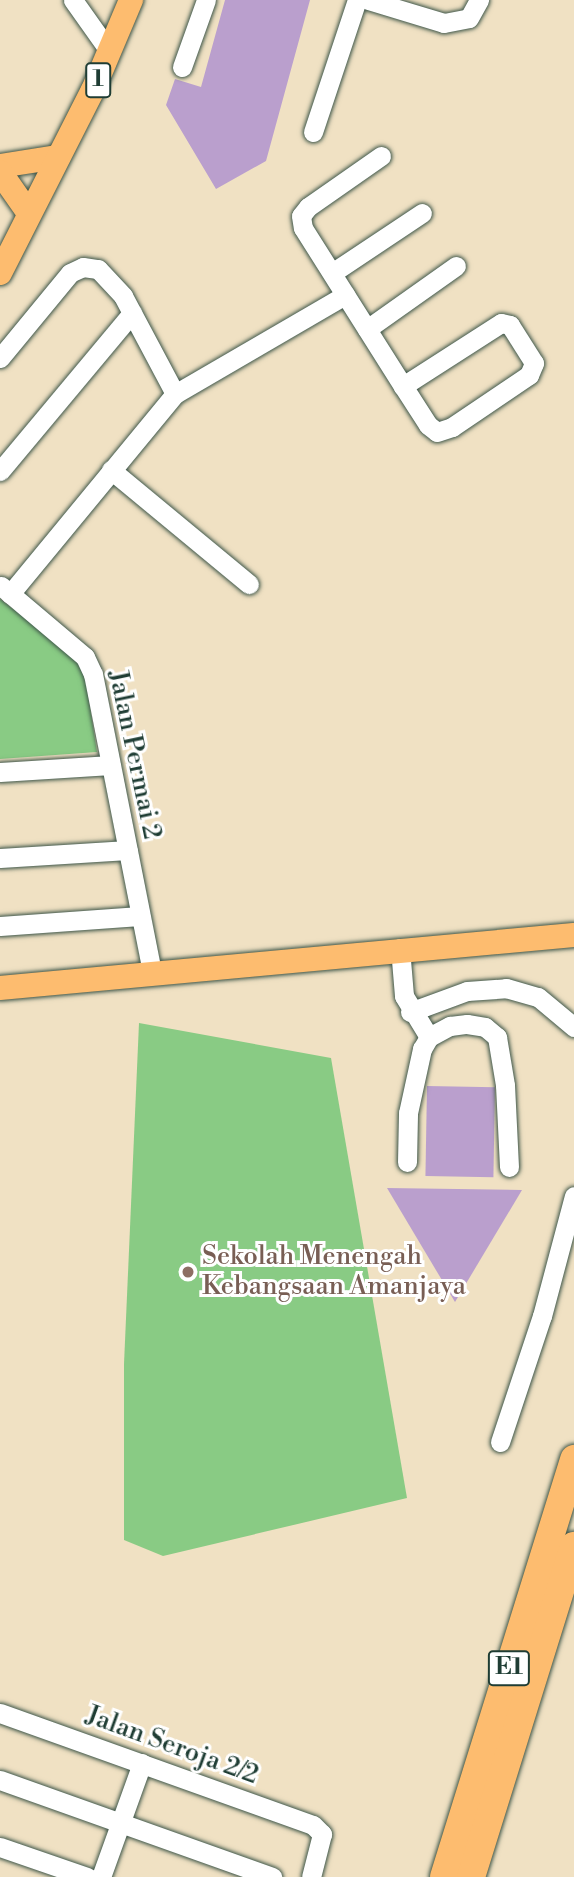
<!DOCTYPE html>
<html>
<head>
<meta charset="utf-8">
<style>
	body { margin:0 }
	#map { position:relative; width:574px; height:1877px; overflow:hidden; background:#f0e1c3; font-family:"Libre Bodoni",serif }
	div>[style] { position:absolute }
	.green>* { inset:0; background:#89cb84 }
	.building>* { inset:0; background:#ba9fcd; transform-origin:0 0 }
	.roads { filter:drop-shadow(0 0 2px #3e5649) drop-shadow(0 0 2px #3e5649) }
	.minor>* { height:19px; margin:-9.5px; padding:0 9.5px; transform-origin:9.5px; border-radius:9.5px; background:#fff }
	.major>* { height:24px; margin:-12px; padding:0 12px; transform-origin:12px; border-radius:12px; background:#fdbc6f }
	.highway>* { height:28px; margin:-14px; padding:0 14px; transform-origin:14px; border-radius:14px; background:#fdbc6f }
	.dots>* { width:19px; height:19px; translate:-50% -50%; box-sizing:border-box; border:4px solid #fff; border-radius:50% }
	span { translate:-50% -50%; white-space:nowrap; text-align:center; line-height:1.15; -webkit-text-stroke:6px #fff; paint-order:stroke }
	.shield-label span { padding:2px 5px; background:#fff; border:2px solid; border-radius:5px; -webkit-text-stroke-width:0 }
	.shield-label { font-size:24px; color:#1f3d34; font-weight:700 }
	.street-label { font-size:26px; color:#1f3d34 }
	.education-label { font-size:26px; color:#785e54 }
	.left { translate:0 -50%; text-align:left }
</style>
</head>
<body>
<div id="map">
	<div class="green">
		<div style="clip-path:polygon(0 599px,83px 663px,97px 752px,0 759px)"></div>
		<div style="clip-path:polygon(139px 1023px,331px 1058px,407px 1498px,163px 1556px,124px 1540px,124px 1364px)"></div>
	</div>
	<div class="building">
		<div style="clip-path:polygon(225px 0,310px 0,266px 161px,216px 189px,166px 105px,175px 79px,201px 87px)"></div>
		<div style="left:427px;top:1086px;width:68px;height:90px;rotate:1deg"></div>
		<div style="clip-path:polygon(387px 1188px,522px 1190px,455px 1302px)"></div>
	</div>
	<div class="roads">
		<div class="minor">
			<div style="left:73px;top:0;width:64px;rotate:54.6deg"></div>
			<div style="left:368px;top:0;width:79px;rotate:16.8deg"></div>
			<div style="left:444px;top:23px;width:25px;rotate:-11deg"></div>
			<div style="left:469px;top:18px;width:21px;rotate:-61deg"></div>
			<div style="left:182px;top:67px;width:71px;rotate:-70.3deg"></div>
			<div style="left:313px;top:132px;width:139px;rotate:-71.6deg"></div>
			<div style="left:381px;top:156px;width:89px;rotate:145.1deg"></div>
			<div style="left:308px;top:207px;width:11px;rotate:128deg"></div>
			<div style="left:301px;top:216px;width:12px;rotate:81deg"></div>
			<div style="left:303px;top:228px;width:187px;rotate:57.7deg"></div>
			<div style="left:403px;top:386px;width:46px;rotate:57.3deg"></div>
			<div style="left:428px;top:425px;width:11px;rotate:38deg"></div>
			<div style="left:437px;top:432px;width:16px;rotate:-18deg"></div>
			<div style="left:452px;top:427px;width:93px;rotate:-34deg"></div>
			<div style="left:529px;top:375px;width:13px;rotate:-67deg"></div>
			<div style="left:534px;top:363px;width:45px;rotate:-122.3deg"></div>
			<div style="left:510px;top:325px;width:9px;rotate:-167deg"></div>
			<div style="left:501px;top:323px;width:117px;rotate:147.3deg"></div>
			<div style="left:332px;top:273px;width:108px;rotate:-33.7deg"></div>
			<div style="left:367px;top:329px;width:109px;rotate:-35.3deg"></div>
			<div style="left:0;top:358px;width:110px;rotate:-50.5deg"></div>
			<div style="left:70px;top:273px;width:14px;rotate:-25deg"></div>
			<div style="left:83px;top:267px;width:15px;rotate:8deg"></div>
			<div style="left:98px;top:269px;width:37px;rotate:47deg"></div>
			<div style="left:123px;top:296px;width:111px;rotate:62deg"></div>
			<div style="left:111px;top:470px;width:179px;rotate:39.6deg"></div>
			<div style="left:0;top:471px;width:206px;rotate:-50.1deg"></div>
			<div style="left:1px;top:586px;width:110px;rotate:40.2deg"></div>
			<div style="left:85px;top:657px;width:19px;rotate:65deg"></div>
			<div style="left:93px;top:674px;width:305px;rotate:78.8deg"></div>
			<div style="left:10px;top:594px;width:259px;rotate:-50.5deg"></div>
			<div style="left:175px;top:394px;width:197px;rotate:-30.2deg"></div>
			<div style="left:0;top:772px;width:111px;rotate:-3.6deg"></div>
			<div style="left:0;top:858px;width:128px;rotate:-3.6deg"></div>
			<div style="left:0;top:926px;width:140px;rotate:-4.1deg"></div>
			<div style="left:400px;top:948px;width:48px;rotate:85.2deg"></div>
			<div style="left:404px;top:996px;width:48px;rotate:58.6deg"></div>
			<div style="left:410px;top:1012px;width:61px;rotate:-20.2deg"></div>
			<div style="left:467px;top:991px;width:39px;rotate:-4deg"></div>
			<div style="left:506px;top:988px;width:33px;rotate:16deg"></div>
			<div style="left:538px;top:997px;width:47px;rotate:39.8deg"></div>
			<div style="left:407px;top:1162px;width:49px;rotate:-88.8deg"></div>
			<div style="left:408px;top:1113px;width:66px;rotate:-77.7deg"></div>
			<div style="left:422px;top:1049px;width:14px;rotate:-60deg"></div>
			<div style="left:429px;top:1037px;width:24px;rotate:-28deg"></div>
			<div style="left:450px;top:1026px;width:17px;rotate:-7deg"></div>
			<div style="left:467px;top:1024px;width:18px;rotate:9deg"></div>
			<div style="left:485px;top:1027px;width:16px;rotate:40deg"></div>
			<div style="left:497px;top:1037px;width:49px;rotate:80.5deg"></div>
			<div style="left:505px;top:1085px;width:82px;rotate:87.2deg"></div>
			<div style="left:500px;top:1442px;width:133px;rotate:-71.6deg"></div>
			<div style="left:542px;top:1316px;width:124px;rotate:-75.1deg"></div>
			<div style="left:0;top:1713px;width:332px;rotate:19.7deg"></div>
			<div style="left:313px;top:1825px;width:13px;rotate:45deg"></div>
			<div style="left:322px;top:1834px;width:44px;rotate:104.3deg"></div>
			<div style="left:0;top:1780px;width:289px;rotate:19.6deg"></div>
			<div style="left:0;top:1847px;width:92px;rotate:19deg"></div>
			<div style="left:101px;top:1877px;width:121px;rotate:-70.2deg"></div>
		</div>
		<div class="major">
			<div style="left:0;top:166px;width:59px;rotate:-8.8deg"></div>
			<div style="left:0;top:172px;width:49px;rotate:55deg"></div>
			<div style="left:0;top:273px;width:205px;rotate:-63.1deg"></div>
			<div style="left:93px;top:90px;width:98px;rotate:-67.1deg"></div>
			<div style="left:0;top:988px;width:576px;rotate:-5.28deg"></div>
		</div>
		<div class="highway">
			<div style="left:444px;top:1877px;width:438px;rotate:-72.7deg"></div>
			<div style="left:471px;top:1877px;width:347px;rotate:-72.7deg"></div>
		</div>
	</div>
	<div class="dots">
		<div style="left:188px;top:1272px;background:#8d6e63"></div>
	</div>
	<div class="shield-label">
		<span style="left:98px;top:80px">1</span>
		<span style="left:509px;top:1668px">E1</span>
	</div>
	<div class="street-label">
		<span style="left:134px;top:755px;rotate:78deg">Jalan Permai 2</span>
		<span style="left:172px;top:1746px;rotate:20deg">Jalan Seroja 2/2</span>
	</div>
	<div class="education-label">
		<span class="left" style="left:202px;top:1272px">Sekolah Menengah<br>Kebangsaan Amanjaya</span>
	</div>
</div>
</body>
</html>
